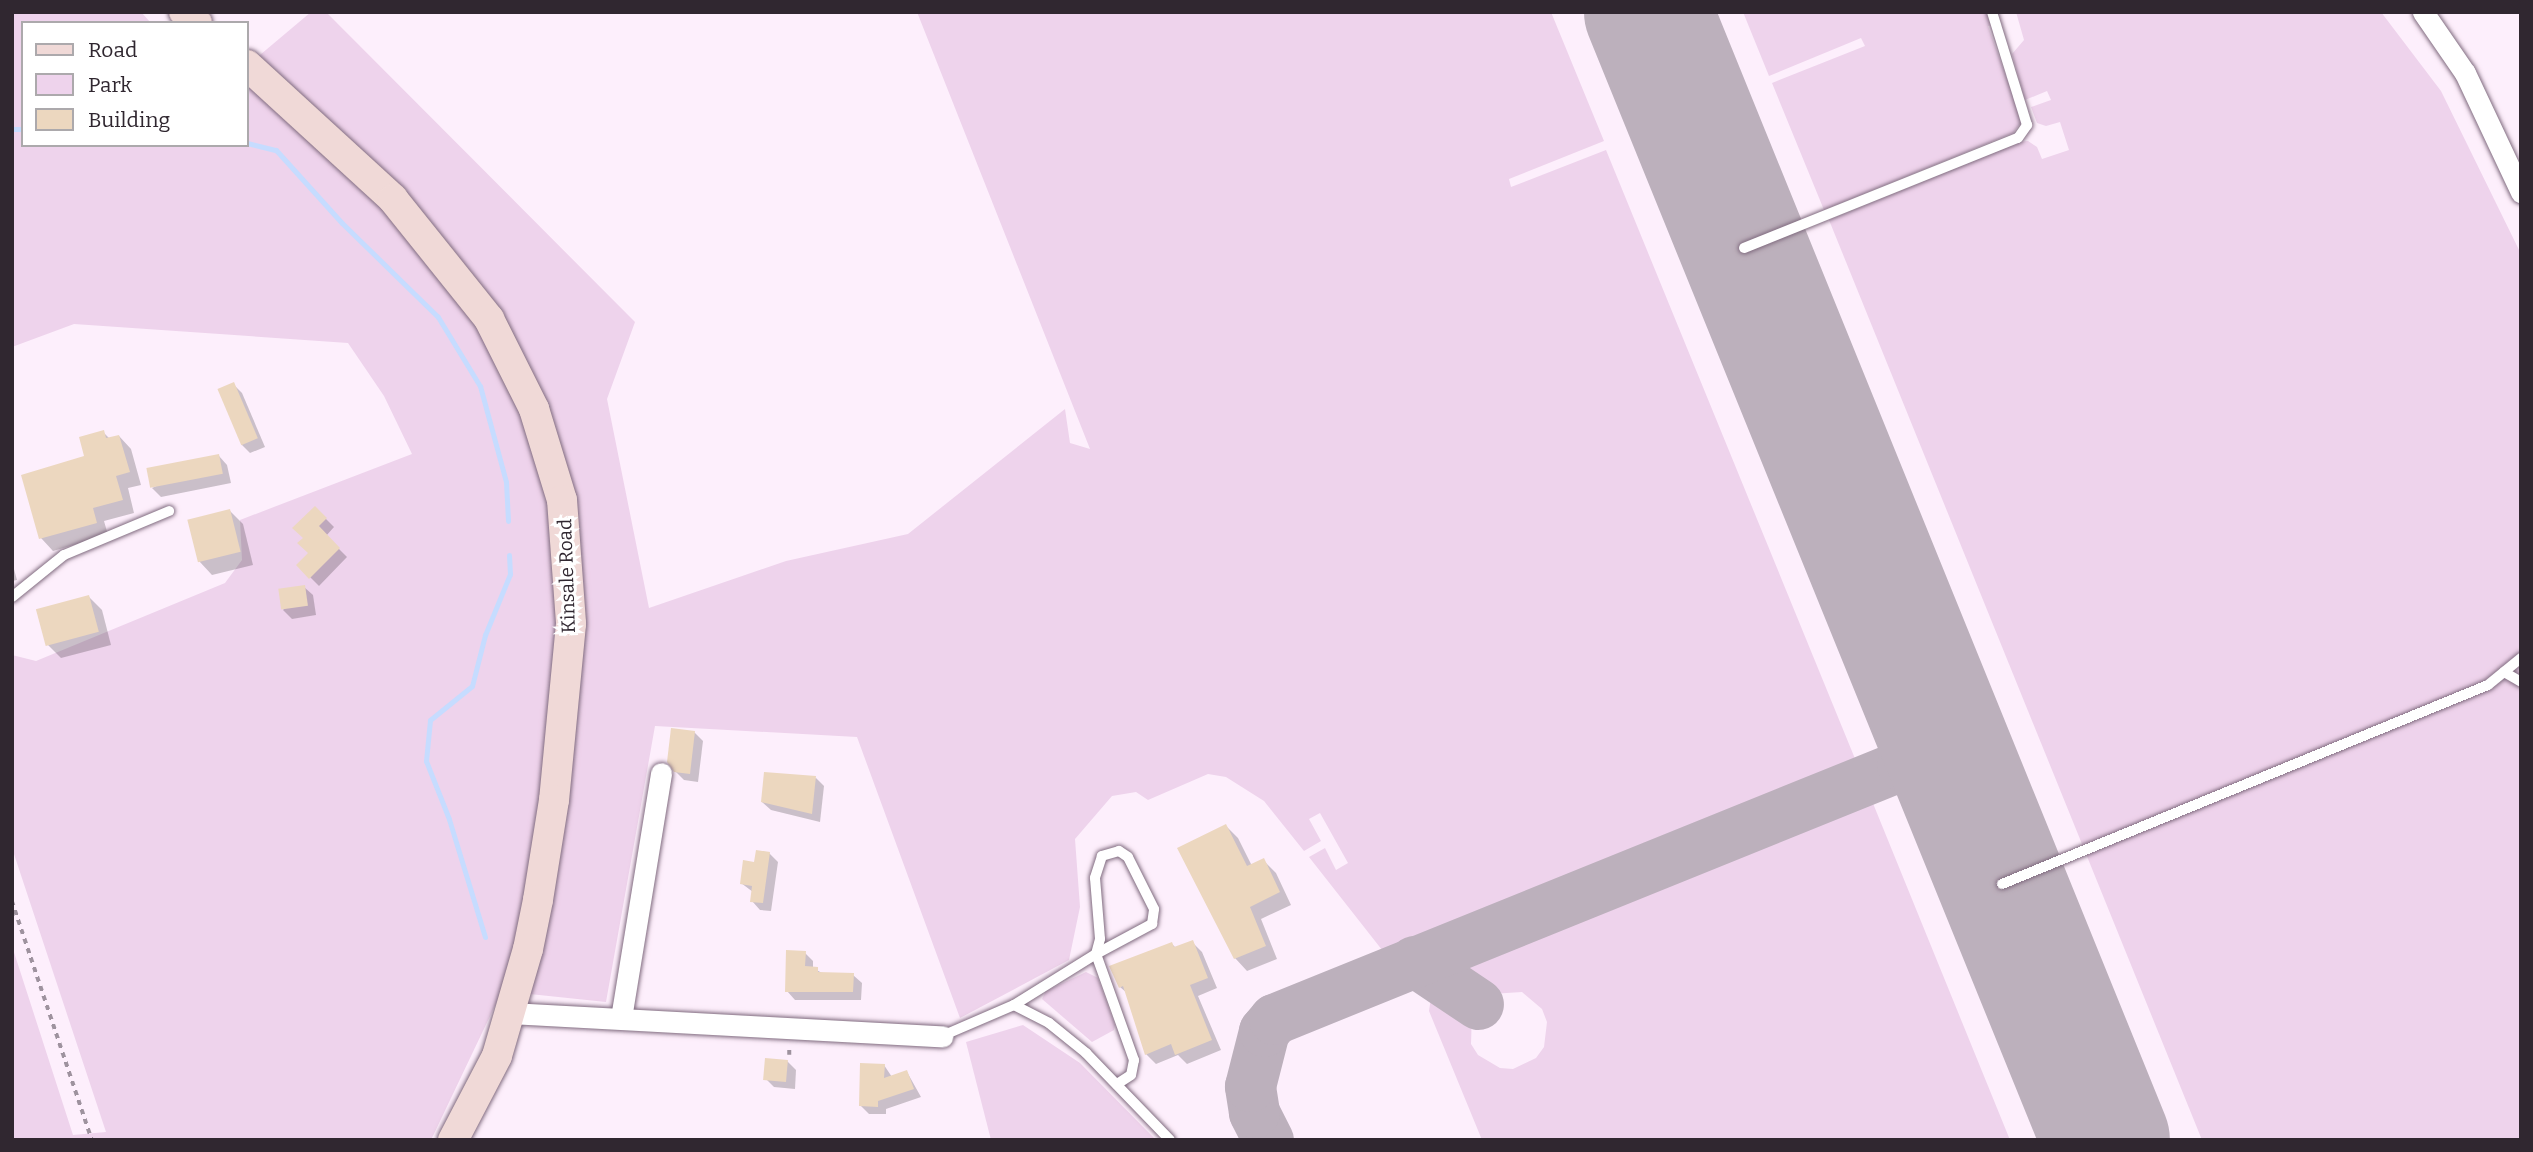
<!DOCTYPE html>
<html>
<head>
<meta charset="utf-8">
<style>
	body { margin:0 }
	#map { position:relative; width:2533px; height:1152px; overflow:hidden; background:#fdeffc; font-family:Bitter,serif }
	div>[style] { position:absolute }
	.green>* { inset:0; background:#eed3ec }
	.shadow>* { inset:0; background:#0003 }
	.stream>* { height:5px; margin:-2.5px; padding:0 2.5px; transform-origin:2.5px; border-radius:2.5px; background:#c6dcff }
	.taxiway>* { height:51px; margin:-25.5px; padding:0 25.5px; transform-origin:25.5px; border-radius:25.5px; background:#bcb0bc }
	.runway>* { height:128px; margin:-64px; padding:0 64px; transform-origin:64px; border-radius:64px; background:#bcb0bc }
	.building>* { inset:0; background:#ecd7bf; transform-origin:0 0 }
	.path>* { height:3.5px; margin-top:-1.75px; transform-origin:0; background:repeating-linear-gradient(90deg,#9e929e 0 5px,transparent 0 10px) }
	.roads { filter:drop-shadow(0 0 2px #806b7f) drop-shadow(0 0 2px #806b7f) }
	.service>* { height:10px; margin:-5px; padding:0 5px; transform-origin:5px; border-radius:5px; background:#fff }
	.minor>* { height:21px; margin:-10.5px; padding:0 10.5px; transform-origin:10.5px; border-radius:10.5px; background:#fff }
	.secondary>* { height:30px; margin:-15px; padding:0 15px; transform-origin:15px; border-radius:15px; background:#f0d9d7 }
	span { translate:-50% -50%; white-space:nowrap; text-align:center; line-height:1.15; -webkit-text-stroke:6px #fff; paint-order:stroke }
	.street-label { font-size:19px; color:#302730 }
	.frame { position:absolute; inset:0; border:14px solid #302730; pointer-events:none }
	.legend { position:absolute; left:21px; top:21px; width:228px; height:126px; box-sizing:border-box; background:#fff; border:2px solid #aca9ac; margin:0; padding:9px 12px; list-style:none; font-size:21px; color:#302730 }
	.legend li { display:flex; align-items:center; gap:14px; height:35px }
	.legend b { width:35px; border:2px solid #aca9ac }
</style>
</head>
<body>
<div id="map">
	<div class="green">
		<div style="clip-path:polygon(12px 12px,141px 12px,151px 23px,23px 23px,23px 145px,247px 145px,247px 66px,311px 12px,326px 12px,635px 322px,607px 399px,649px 608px,786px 561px,908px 534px,1065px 409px,1070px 443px,1090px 449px,917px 12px,1551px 12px,1604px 141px,1509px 179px,1511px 187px,1606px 150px,1858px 766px,1386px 955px,1309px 857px,1325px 848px,1336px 870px,1348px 863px,1320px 813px,1309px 819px,1321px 841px,1304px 851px,1264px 801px,1226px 777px,1208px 774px,1148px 800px,1136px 792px,1112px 796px,1075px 839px,1080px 907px,1069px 960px,960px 1018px,857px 737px,655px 726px,606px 1002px,502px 991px,431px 1140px,12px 1140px,12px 946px,73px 1135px,106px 1132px,12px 848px,12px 655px,36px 661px,225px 583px,242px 560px,240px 520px,412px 454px,384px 396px,348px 343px,74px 324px,12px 347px)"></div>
		<div style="clip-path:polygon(1743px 12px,1989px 12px,1992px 25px,1988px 26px,2022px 121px,2013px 133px,1824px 210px,1772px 83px,1865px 46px,1861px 38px,1769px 76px)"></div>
		<div style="clip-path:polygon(2016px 12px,2381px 12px,2441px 91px,2521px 254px,2521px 1140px,2202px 1140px,1829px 220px,2020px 142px,2028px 141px,2037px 147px,2042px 159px,2069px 150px,2060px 122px,2046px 126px,2037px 123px,2031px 107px,2051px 100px,2047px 91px,2025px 100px,2012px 54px,2024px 40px)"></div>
		<div style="clip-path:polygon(1870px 796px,2010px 1140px,1482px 1140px,1429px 1011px,1433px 984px,1472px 1013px,1471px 1044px,1478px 1055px,1500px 1068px,1513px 1069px,1536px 1058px,1544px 1047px,1547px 1022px,1542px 1009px,1522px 992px,1476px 995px,1443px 971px,1451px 962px)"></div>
		<div style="clip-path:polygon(1086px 972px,1098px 978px,1115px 1025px,1114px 1030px,1092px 1042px,1042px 999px,1046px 991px)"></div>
		<div style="clip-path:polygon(1023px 1025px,1080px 1063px,1156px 1140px,991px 1140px,966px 1042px)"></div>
	</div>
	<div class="shadow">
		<div style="clip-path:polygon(233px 384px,242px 393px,265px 447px,250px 453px,242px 445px)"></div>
		<div style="clip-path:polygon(103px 432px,110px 439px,119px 436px,131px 449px,141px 485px,128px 488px,134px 513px,104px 521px,108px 535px,53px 551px,41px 538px)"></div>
		<div style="clip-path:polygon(219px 456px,227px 465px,231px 483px,161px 497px,152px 488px)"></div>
		<div style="clip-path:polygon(315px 508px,334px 527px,326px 536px,347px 557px,319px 586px,298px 565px,310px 554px,305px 538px)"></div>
		<div style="clip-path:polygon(230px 511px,243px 524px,253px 565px,212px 575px,199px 561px)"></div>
		<div style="clip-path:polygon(12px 562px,17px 580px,12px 581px)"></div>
		<div style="clip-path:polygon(304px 587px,313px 595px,316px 615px,292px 619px,283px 610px)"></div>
		<div style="clip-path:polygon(89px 597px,102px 610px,111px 645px,61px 658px,48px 645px)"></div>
		<div style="clip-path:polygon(694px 732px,703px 741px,698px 782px,684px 780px,675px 771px)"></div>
		<div style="clip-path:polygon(816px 778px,824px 786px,820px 822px,771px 810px,762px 802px)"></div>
		<div style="clip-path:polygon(1226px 826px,1238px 838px,1252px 866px,1263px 860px,1276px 873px,1291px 905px,1261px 919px,1277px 959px,1247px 971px,1235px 958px)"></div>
		<div style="clip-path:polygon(769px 853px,778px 862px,771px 911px,760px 910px,752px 901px,753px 892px,741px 883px)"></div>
		<div style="clip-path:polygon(1192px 942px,1202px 952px,1217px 988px,1198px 996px,1221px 1050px,1187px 1064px,1178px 1055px,1156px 1064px,1146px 1054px,1127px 993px,1120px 987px,1172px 944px,1176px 948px)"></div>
		<div style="clip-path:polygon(805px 953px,813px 961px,813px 968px,822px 973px,853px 975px,862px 983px,861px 1000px,795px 1000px,787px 991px)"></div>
		<div style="clip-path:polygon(787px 1061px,796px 1070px,795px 1089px,774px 1087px,766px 1079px)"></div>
		<div style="clip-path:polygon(884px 1065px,892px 1077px,907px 1072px,921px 1097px,886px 1109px,886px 1114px,869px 1114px,861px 1106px)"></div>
	</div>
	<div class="stream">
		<div style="left:12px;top:129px;width:11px"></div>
		<div style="left:247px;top:143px;width:30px;rotate:14deg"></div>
		<div style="left:276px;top:150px;width:98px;rotate:47.9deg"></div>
		<div style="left:342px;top:223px;width:134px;rotate:44.4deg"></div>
		<div style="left:438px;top:317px;width:81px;rotate:58.7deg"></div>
		<div style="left:480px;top:386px;width:99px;rotate:74.8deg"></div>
		<div style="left:506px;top:482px;width:39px;rotate:87deg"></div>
		<div style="left:485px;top:937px;width:123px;rotate:-107deg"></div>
		<div style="left:449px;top:819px;width:62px;rotate:-111.6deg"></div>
		<div style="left:426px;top:761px;width:41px;rotate:-84.4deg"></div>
		<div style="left:430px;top:720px;width:54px;rotate:-39deg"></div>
		<div style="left:472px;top:686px;width:53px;rotate:-75.7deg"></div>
		<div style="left:485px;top:635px;width:66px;rotate:-67.7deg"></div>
		<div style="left:510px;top:574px;width:19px;rotate:-93deg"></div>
	</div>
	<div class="taxiway">
		<div style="left:1902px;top:765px;width:25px;rotate:7deg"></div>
		<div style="left:1927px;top:768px;width:45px;rotate:33.3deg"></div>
		<div style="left:1414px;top:961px;width:77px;rotate:33.9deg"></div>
		<div style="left:1268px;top:1140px;width:31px;rotate:-117deg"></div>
		<div style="left:1254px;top:1112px;width:26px;rotate:-99deg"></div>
		<div style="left:1250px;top:1086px;width:57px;rotate:-75.7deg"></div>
		<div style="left:1264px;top:1031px;width:16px;rotate:-50deg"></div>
		<div style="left:1274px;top:1019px;width:677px;rotate:-22.02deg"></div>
		<div style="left:1902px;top:765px;width:39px;rotate:-52deg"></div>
		<div style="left:1926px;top:734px;width:32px;rotate:-85deg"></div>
	</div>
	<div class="runway">
		<div style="left:1648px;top:12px;width:1217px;rotate:67.9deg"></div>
	</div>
	<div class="building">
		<div style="left:234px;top:382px;width:61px;height:18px;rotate:67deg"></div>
		<div style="clip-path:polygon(104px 430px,106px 438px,119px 435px,130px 472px,116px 476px,123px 500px,93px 508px,97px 523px,39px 539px,21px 475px,84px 456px,79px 437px)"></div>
		<div style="left:219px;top:454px;width:20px;height:74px;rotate:79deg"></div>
		<div style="clip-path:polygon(315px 506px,327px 518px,319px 526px,340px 548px,309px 579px,296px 565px,308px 553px,297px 543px,303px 538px,292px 528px)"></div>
		<div style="left:230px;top:509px;width:44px;height:44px;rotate:76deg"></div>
		<div style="left:305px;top:585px;width:21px;height:27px;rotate:82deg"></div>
		<div style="left:89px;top:595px;width:38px;height:55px;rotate:75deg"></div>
		<div style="clip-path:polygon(671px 728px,695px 731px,690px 774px,674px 772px,667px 762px)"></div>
		<div style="clip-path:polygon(764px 772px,816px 776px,812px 814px,761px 802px)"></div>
		<div style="clip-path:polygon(1226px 824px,1247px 866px,1264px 858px,1280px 892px,1250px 907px,1266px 946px,1234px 959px,1177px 848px)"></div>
		<div style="clip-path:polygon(756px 850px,770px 852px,763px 903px,750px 902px,752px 886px,740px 884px,743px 860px,754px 862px)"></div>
		<div style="clip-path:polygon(1193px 940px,1208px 978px,1190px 985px,1212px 1040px,1175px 1055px,1171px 1044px,1145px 1055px,1123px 986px,1119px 988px,1109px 966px,1172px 942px,1174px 947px)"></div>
		<div style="clip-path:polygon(786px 950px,806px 951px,805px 966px,818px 967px,818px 972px,854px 973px,853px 992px,785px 992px)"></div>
		<div style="left:765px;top:1058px;width:23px;height:22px;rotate:5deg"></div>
		<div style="clip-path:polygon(860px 1063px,885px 1064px,884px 1078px,907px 1070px,914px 1089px,878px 1101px,878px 1107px,859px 1106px)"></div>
	</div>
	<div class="path">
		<div style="left:12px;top:369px;width:1px"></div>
		<div style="left:12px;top:901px;width:252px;rotate:71.5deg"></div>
		<div style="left:789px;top:1055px;width:8px;rotate:-90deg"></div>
	</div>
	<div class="roads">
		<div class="service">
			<div style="left:1744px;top:248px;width:295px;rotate:-21.9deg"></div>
			<div style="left:2018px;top:138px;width:16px;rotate:-55deg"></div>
			<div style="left:2027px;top:125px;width:118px;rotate:-107.2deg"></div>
			<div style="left:12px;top:597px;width:67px;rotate:-38.9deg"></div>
			<div style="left:64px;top:555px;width:114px;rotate:-22.7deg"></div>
			<div style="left:2504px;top:672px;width:20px;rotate:30deg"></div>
			<div style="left:2002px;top:884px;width:525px;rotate:-22.27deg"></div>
			<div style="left:2488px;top:685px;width:43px;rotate:-39.3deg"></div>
			<div style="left:1014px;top:1005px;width:39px;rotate:27deg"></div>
			<div style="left:1049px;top:1023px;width:48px;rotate:39deg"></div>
			<div style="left:1086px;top:1053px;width:121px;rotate:46deg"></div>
			<div style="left:942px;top:1036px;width:78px;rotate:-23.3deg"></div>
			<div style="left:1014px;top:1005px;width:97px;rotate:-31.9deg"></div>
			<div style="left:1096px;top:954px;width:64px;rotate:-28.2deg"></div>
			<div style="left:1152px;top:924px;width:15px;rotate:-82deg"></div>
			<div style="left:1154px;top:909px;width:58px;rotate:-116.6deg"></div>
			<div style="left:1128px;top:857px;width:11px;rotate:-146deg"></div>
			<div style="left:1119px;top:851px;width:18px;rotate:164deg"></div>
			<div style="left:1102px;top:856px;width:23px;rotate:108deg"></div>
			<div style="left:1095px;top:878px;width:61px;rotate:85.3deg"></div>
			<div style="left:1100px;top:939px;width:16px;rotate:105deg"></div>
			<div style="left:1096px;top:954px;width:113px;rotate:70.3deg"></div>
			<div style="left:1134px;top:1060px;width:15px;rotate:101deg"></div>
			<div style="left:1131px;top:1075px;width:17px;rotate:147deg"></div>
		</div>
		<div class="minor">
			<div style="left:2423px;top:12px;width:74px;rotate:55.5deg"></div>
			<div style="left:2465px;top:73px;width:132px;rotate:64.8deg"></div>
			<div style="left:511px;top:1013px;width:432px;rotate:3.1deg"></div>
			<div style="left:621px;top:1018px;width:248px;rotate:-80.7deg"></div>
		</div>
		<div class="secondary">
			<div style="left:184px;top:12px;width:17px;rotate:40deg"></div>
			<div style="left:247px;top:65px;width:198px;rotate:42.5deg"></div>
			<div style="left:393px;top:199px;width:154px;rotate:51.3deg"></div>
			<div style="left:489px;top:319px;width:101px;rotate:63.4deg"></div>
			<div style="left:534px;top:409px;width:95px;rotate:72.9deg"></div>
			<div style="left:562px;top:500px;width:124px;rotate:85.8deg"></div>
			<div style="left:571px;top:624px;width:177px;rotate:95.5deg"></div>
			<div style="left:554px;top:800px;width:101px;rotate:99.1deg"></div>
			<div style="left:538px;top:900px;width:50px;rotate:101.5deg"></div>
			<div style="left:528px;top:949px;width:111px;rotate:106.2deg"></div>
			<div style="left:497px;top:1056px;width:95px;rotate:117.6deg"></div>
		</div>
	</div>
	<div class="street-label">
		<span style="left:567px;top:576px;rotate:-92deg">Kinsale Road</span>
	</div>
	<div class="frame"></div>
	<ul class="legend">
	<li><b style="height:9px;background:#f0d9d7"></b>Road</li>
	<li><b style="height:19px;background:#eed3ec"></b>Park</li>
	<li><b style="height:19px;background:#ecd7bf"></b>Building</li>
	</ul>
</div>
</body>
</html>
